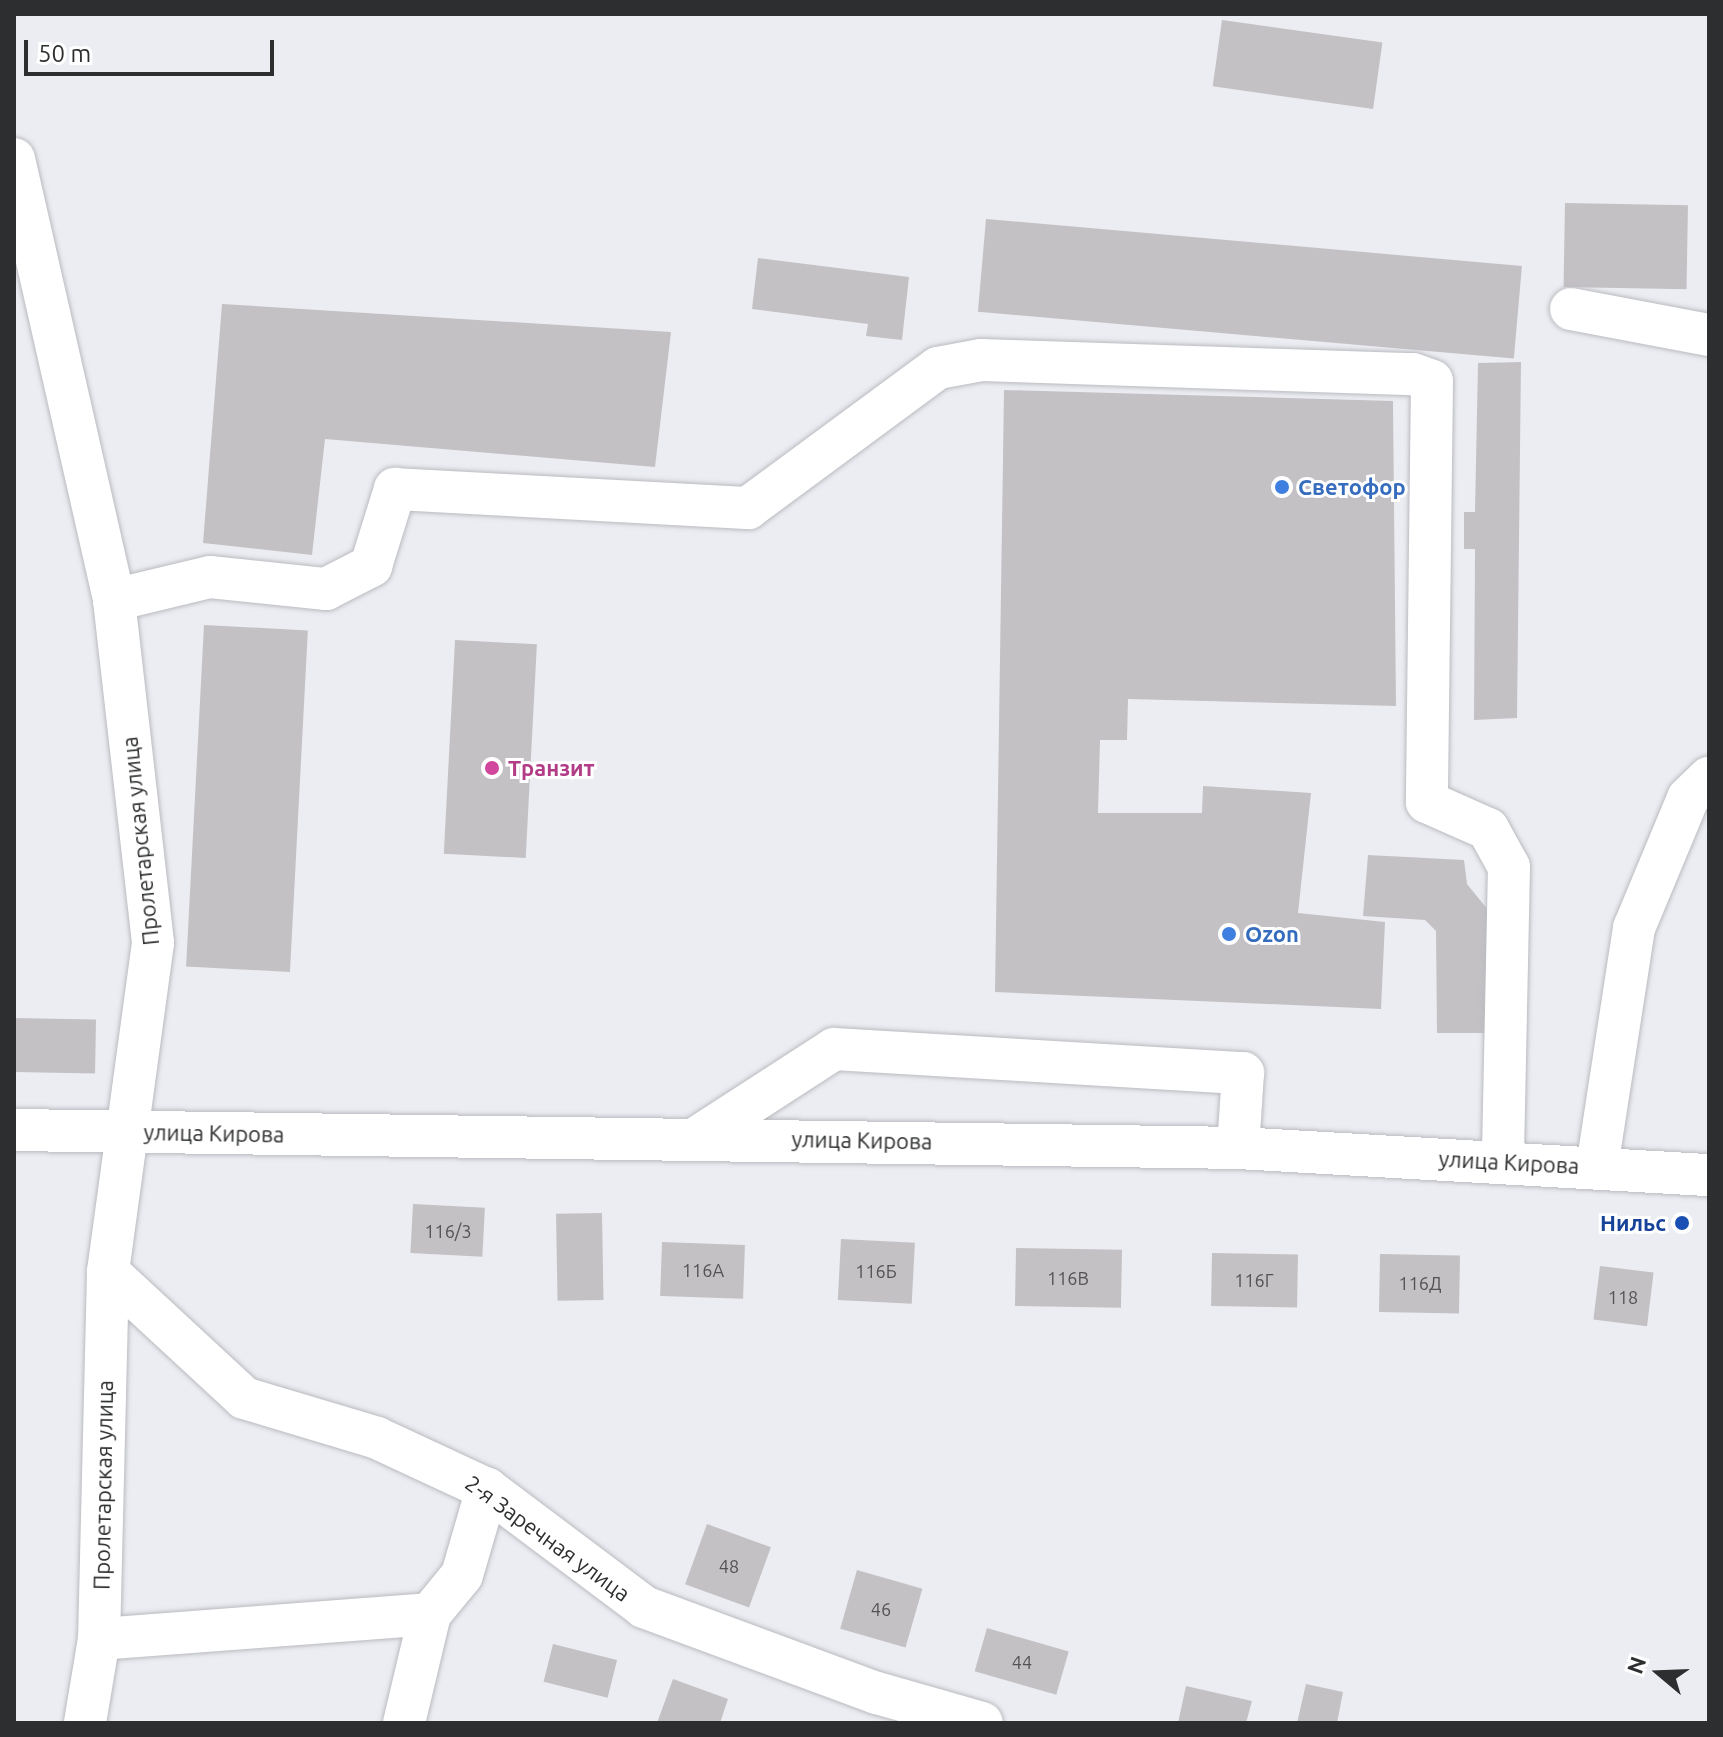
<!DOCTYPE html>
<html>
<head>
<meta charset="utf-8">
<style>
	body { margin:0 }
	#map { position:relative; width:1723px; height:1737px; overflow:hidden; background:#ecedf2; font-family:Ubuntu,sans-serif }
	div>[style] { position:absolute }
	.building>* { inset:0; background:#c4c1c5; transform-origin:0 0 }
	.roads { filter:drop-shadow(0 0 2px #b9bbc0) drop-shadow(0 0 2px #b9bbc0) }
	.minor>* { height:42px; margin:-21px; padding:0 21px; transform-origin:21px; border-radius:21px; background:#fff }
	.dots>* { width:22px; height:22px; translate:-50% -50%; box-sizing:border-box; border:4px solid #fff; border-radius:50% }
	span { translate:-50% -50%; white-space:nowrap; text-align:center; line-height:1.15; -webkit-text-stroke:6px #fff; paint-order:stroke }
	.number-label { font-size:18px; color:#535354 }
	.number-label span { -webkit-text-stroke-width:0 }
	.shop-label { font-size:22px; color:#366cbe; font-weight:700 }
	.left { translate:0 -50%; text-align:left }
	.hotel-label { font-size:22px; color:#b23c85; font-weight:700 }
	.street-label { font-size:22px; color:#2d2e2f }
	.transit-label { font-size:22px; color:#164399; font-weight:700 }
	.right { translate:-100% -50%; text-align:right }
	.frame { position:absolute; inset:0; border:16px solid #2d2e2f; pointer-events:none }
	.north { position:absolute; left:1619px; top:1633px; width:80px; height:80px; -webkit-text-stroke:6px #fff; paint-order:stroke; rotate:289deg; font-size:22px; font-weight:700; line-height:32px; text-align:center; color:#2d2e2f }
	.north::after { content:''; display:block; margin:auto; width:28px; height:36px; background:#2d2e2f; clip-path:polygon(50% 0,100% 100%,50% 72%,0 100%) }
	.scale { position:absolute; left:24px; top:40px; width:250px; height:36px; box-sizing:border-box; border:4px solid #2d2e2f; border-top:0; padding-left:10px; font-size:24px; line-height:28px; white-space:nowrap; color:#2d2e2f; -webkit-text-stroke:6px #fff; paint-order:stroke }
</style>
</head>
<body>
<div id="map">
	<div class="building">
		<div style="left:1222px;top:20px;width:162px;height:67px;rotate:8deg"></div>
		<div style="left:1565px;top:203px;width:123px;height:84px;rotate:1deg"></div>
		<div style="left:986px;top:219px;width:538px;height:93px;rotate:5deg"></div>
		<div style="clip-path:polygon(758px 258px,909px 277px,902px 340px,866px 336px,868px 324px,752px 309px)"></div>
		<div style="clip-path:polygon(222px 304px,671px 332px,655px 467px,325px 439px,312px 555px,203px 543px)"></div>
		<div style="clip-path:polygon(1521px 362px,1517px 718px,1474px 720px,1475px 549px,1464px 549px,1464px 512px,1475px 512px,1478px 363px)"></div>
		<div style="clip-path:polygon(1004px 390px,1393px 401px,1396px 706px,1128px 699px,1127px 740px,1100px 740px,1098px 813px,1202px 813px,1203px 786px,1311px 793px,1298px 913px,1385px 922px,1381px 1009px,995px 992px)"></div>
		<div style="left:204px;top:625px;width:104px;height:342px;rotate:3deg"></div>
		<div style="left:455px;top:640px;width:82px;height:214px;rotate:3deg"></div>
		<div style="clip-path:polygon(1368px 855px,1464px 860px,1467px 884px,1497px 921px,1492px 1033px,1437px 1033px,1436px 931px,1425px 920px,1363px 916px)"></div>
		<div style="left:14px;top:1018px;width:82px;height:54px;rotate:1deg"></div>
		<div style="left:413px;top:1204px;width:72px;height:49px;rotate:3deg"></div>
		<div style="left:602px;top:1213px;width:87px;height:46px;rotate:89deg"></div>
		<div style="left:841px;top:1239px;width:74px;height:61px;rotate:3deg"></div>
		<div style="left:662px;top:1242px;width:83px;height:54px;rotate:2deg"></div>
		<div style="left:1016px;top:1248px;width:106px;height:58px;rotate:1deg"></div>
		<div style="left:1212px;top:1253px;width:86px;height:53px;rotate:1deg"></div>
		<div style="left:1380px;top:1254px;width:80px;height:58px;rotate:1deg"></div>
		<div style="left:1600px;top:1266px;width:54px;height:54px;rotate:7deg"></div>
		<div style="left:707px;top:1524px;width:68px;height:64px;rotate:20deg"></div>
		<div style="left:857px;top:1570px;width:68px;height:61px;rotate:16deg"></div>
		<div style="left:987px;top:1628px;width:85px;height:45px;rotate:16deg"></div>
		<div style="left:553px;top:1644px;width:66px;height:39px;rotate:14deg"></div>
		<div style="clip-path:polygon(673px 1679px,728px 1699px,720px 1723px,657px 1723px)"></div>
		<div style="clip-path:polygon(1306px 1684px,1343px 1692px,1337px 1723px,1297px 1723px)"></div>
		<div style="clip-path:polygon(1186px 1686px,1252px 1701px,1246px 1723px,1178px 1723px)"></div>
	</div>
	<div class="roads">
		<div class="minor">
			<div style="left:14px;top:159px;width:452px;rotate:77.2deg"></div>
			<div style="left:114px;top:600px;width:345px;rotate:83.5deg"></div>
			<div style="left:153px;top:943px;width:332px;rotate:97.8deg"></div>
			<div style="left:108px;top:1272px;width:367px;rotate:91.4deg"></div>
			<div style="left:99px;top:1639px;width:85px;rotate:99.5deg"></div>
			<div style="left:1571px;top:309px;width:140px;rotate:10.7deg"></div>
			<div style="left:114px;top:600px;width:99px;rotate:-13.5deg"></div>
			<div style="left:210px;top:577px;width:117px;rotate:5.9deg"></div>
			<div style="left:326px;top:589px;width:51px;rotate:-27.1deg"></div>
			<div style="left:371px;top:566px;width:81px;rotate:-72.7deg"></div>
			<div style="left:395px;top:489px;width:354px;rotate:3.1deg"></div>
			<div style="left:748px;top:508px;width:236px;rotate:-36.4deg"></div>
			<div style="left:938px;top:368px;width:44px;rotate:-10.5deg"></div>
			<div style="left:981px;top:360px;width:432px;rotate:1.9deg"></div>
			<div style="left:1413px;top:374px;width:20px;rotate:20deg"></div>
			<div style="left:1432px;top:381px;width:421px;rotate:90.7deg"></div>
			<div style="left:1427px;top:802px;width:67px;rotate:23.9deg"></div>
			<div style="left:1488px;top:829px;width:43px;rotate:61.1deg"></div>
			<div style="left:1509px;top:867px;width:293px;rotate:91.2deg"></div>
			<div style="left:14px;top:1130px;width:1224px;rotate:0.84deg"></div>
			<div style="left:1238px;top:1148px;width:472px;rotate:3.3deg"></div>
			<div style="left:698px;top:1137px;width:162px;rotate:-32.9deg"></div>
			<div style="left:834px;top:1049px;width:410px;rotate:3.4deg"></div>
			<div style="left:1243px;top:1073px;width:75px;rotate:93.8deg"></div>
			<div style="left:1597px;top:1167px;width:242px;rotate:-81.2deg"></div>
			<div style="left:1634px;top:928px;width:141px;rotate:-67.4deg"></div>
			<div style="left:1688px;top:798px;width:29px;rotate:-44deg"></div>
			<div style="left:108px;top:1272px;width:185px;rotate:42.8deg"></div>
			<div style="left:244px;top:1398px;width:139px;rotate:16.7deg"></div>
			<div style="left:377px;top:1438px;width:121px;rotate:24.9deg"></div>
			<div style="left:487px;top:1489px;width:196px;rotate:36.9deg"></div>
			<div style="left:644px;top:1607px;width:248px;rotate:20.3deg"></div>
			<div style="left:877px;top:1693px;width:109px;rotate:15.9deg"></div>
			<div style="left:99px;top:1639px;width:332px;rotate:-4.3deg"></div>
			<div style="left:430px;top:1614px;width:50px;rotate:-50.6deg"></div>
			<div style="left:462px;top:1575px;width:90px;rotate:-73.8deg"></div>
			<div style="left:404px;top:1723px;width:112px;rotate:-76.6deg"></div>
		</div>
	</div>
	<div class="dots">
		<div style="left:1282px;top:487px;background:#3f7fe0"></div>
		<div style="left:492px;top:768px;background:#d1479c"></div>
		<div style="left:1229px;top:934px;background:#3f7fe0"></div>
		<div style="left:1682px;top:1223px;background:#1a4fb4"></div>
	</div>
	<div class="number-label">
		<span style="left:448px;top:1231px">116/3</span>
		<span style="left:703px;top:1270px">116А</span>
		<span style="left:876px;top:1271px">116Б</span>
		<span style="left:1068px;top:1278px">116В</span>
		<span style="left:1254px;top:1280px">116Г</span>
		<span style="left:1420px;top:1283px">116Д</span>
		<span style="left:1623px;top:1297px">118</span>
		<span style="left:729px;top:1566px">48</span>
		<span style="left:881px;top:1609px">46</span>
		<span style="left:1022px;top:1662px">44</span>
	</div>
	<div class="shop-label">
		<span class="left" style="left:1298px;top:487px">Светофор</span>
		<span class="left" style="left:1245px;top:934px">Ozon</span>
	</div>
	<div class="hotel-label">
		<span class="left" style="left:508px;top:768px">Транзит</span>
	</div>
	<div class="street-label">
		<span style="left:140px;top:841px;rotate:-96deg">Пролетарская улица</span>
		<span style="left:214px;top:1133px;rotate:1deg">улица Кирова</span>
		<span style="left:862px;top:1140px;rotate:1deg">улица Кирова</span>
		<span style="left:1509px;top:1162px;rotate:3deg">улица Кирова</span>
		<span style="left:103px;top:1485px;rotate:-89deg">Пролетарская улица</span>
		<span style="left:548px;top:1538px;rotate:36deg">2-я Заречная улица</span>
	</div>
	<div class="transit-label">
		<span class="right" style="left:1666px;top:1223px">Нильс</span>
	</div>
	<div class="frame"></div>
	<div class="north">N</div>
	<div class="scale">50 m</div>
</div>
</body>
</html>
